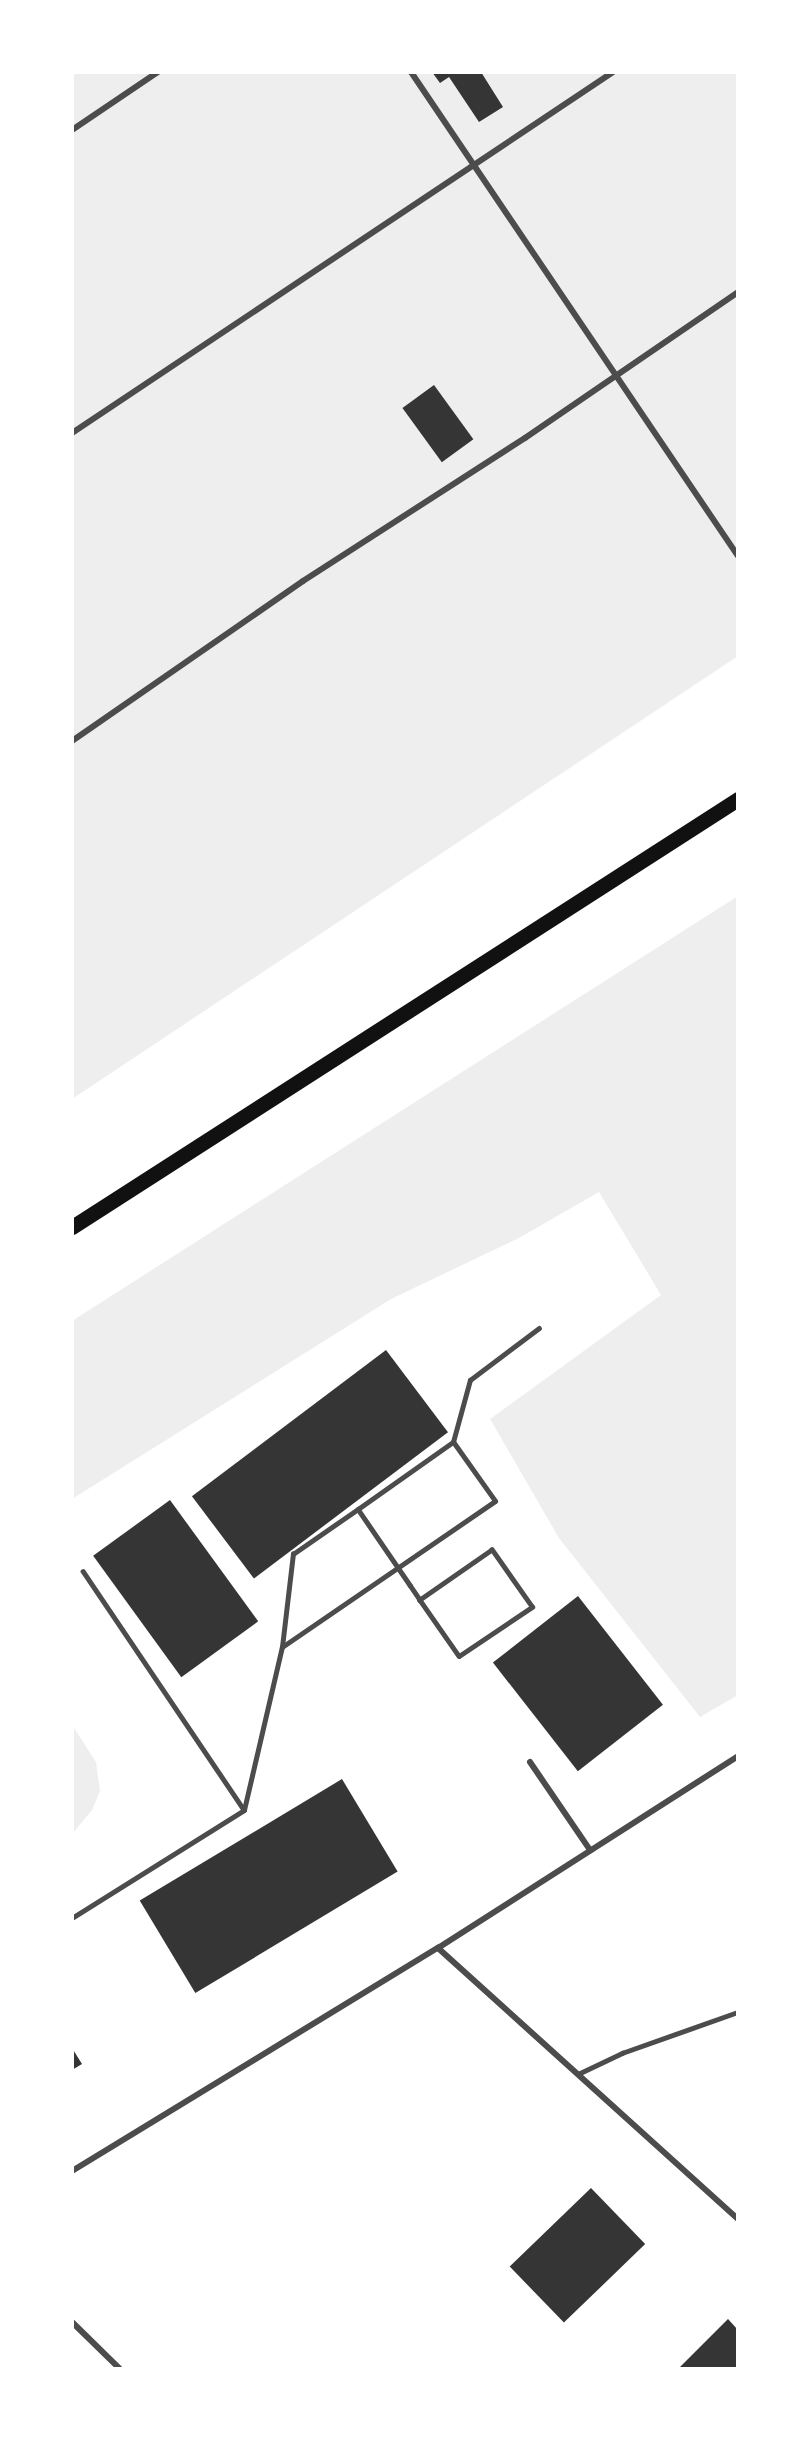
<!DOCTYPE html>
<html>
<head>
<meta charset="utf-8">
<style>
	body { margin:0 }
	#map { position:relative; width:810px; height:2441px; overflow:hidden; background:#fff; font-family:Overpass,sans-serif }
	div>[style] { position:absolute }
	.green>* { inset:0; background:#eee }
	.building>* { inset:0; background:#353535; transform-origin:0 0 }
	.service>* { height:4.5px; margin:-2.25px; padding:0 2.25px; transform-origin:2.25px; border-radius:2.25px; background:#4c4c4c }
	.minor>* { height:6px; margin:-3px; padding:0 3px; transform-origin:3px; border-radius:3px; background:#4c4c4c }
	.primary>* { height:15px; margin:-7.5px; padding:0 7.5px; transform-origin:7.5px; border-radius:7.5px; background:#111 }
	span { translate:-50% -50%; white-space:nowrap; text-align:center; line-height:1.15; -webkit-text-stroke:6px #fff; paint-order:stroke }
	.frame { position:absolute; inset:0; border:74px solid #fff; pointer-events:none }
</style>
</head>
<body>
<div id="map">
	<div class="green">
		<div style="clip-path:polygon(72px 72px,738px 72px,738px 656px,72px 1099px)"></div>
		<div style="clip-path:polygon(738px 896px,738px 1695px,700px 1717px,559px 1538px,490px 1419px,661px 1295px,599px 1192px,519px 1238px,391px 1299px,72px 1499px,72px 1321px)"></div>
		<div style="clip-path:polygon(72px 1725px,96px 1762px,100px 1791px,92px 1810px,72px 1834px)"></div>
	</div>
	<div class="building">
		<div style="clip-path:polygon(432px 72px,481px 72px,503px 107px,479px 122px,449px 77px,440px 83px)"></div>
		<div style="left:434px;top:385px;width:67px;height:39px;rotate:54deg"></div>
		<div style="left:386px;top:1350px;width:103px;height:243px;rotate:53deg"></div>
		<div style="left:170px;top:1500px;width:150px;height:95px;rotate:54deg"></div>
		<div style="left:578px;top:1596px;width:138px;height:108px;rotate:52deg"></div>
		<div style="left:342px;top:1779px;width:108px;height:236px;rotate:59deg"></div>
		<div style="clip-path:polygon(72px 2048px,82px 2064px,72px 2070px)"></div>
		<div style="left:591px;top:2188px;width:78px;height:113px;rotate:46deg"></div>
		<div style="clip-path:polygon(728px 2319px,738px 2330px,738px 2369px,678px 2369px)"></div>
	</div>
	<div class="service">
		<div style="left:358px;top:1509px;width:116px;rotate:-35.2deg"></div>
		<div style="left:453px;top:1442px;width:64px;rotate:-74.7deg"></div>
		<div style="left:470px;top:1380px;width:86px;rotate:-37deg"></div>
		<div style="left:83px;top:1571px;width:288px;rotate:56deg"></div>
		<div style="left:282px;top:1647px;width:258px;rotate:-34.4deg"></div>
		<div style="left:495px;top:1501px;width:72px;rotate:-125.4deg"></div>
		<div style="left:72px;top:1918px;width:203px;rotate:-32.1deg"></div>
		<div style="left:244px;top:1810px;width:167px;rotate:-76.9deg"></div>
		<div style="left:282px;top:1647px;width:94px;rotate:-83.3deg"></div>
		<div style="left:293px;top:1554px;width:79px;rotate:-34.7deg"></div>
		<div style="left:358px;top:1509px;width:92px;rotate:55.6deg"></div>
		<div style="left:410px;top:1585px;width:18px;rotate:56deg"></div>
		<div style="left:420px;top:1600px;width:68px;rotate:55.1deg"></div>
		<div style="left:459px;top:1656px;width:88px;rotate:-33.9deg"></div>
		<div style="left:532px;top:1607px;width:70px;rotate:-125.1deg"></div>
		<div style="left:492px;top:1550px;width:88px;rotate:145.2deg"></div>
		<div style="left:578px;top:2074px;width:49px;rotate:-25.5deg"></div>
		<div style="left:622px;top:2053px;width:123px;rotate:-19.5deg"></div>
	</div>
	<div class="minor">
		<div style="left:411px;top:72px;width:584px;rotate:55.96deg"></div>
		<div style="left:72px;top:130px;width:104px;rotate:-34deg"></div>
		<div style="left:72px;top:433px;width:650px;rotate:-33.71deg"></div>
		<div style="left:72px;top:741px;width:281px;rotate:-34.7deg"></div>
		<div style="left:303px;top:581px;width:264px;rotate:-32.8deg"></div>
		<div style="left:525px;top:438px;width:258px;rotate:-34.4deg"></div>
		<div style="left:530px;top:1762px;width:107px;rotate:55.7deg"></div>
		<div style="left:438px;top:1948px;width:404px;rotate:42.1deg"></div>
		<div style="left:72px;top:2171px;width:429px;rotate:-31.4deg"></div>
		<div style="left:438px;top:1948px;width:356px;rotate:-32.6deg"></div>
		<div style="left:72px;top:2322px;width:67px;rotate:44.4deg"></div>
	</div>
	<div class="primary">
		<div style="left:72px;top:1227px;width:792px;rotate:-32.73deg"></div>
	</div>
	<div class="frame"></div>
</div>
</body>
</html>
